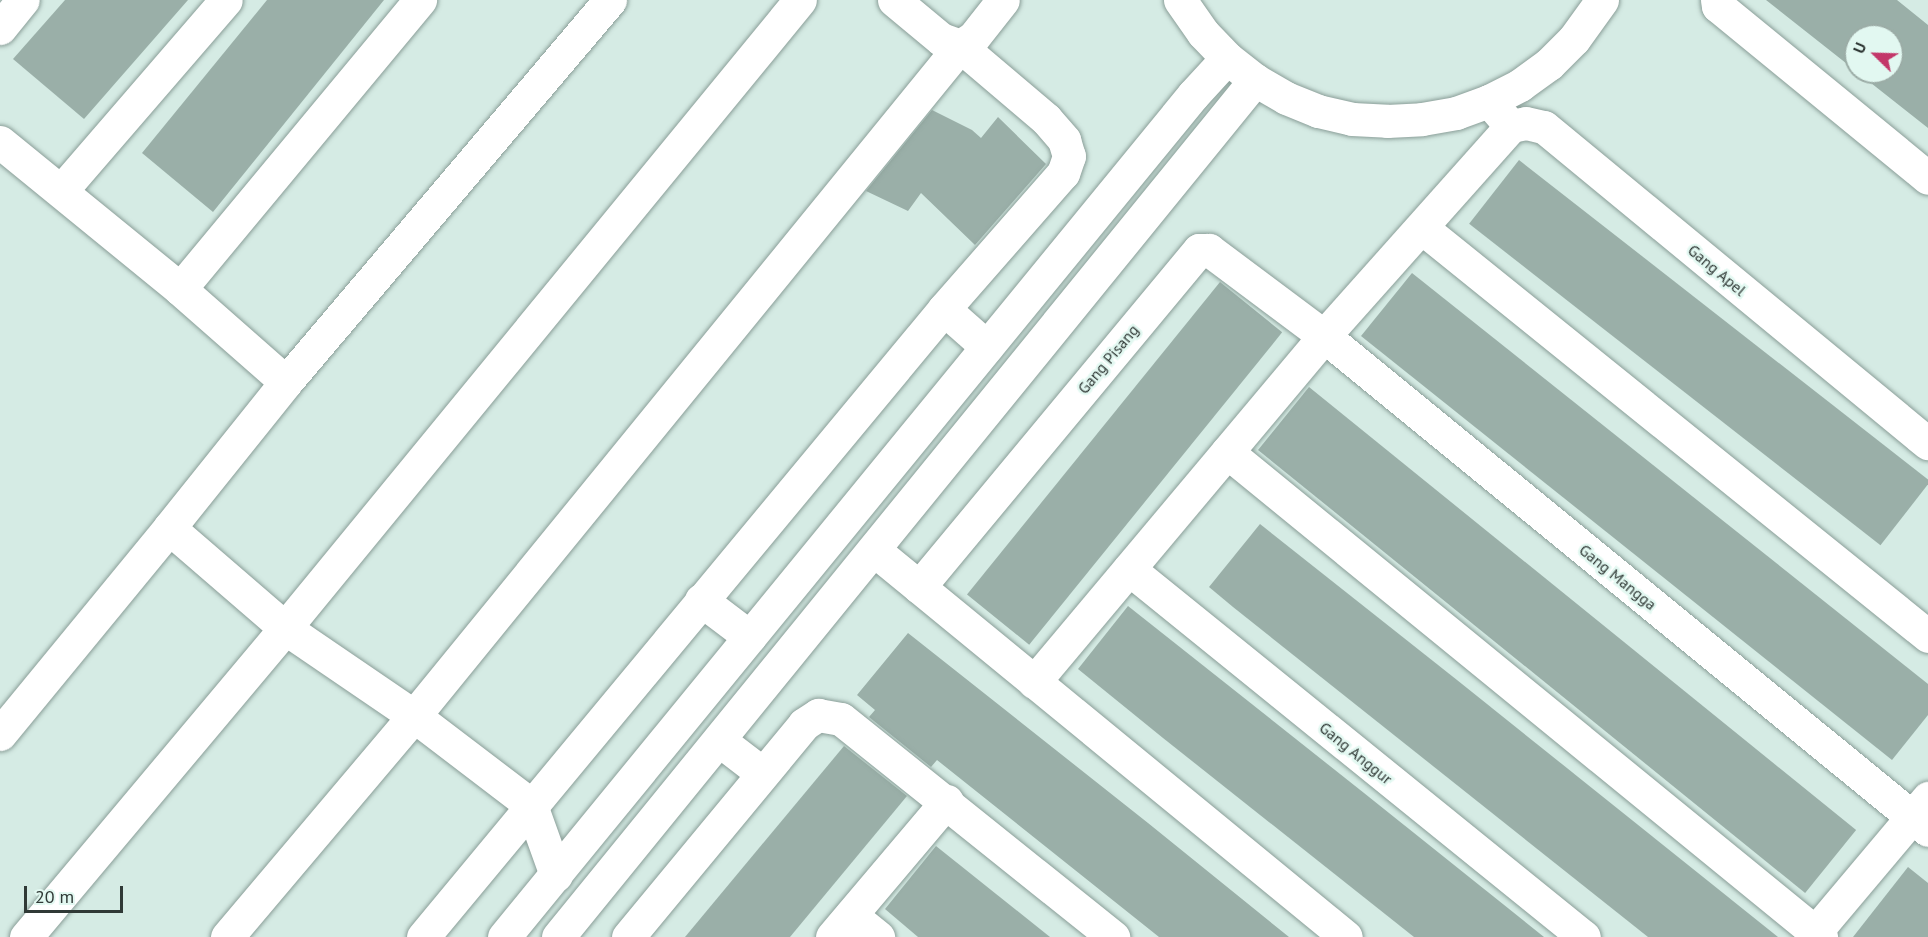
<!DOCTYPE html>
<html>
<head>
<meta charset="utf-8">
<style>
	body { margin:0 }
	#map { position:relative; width:1928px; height:937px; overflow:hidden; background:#d5ebe4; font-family:"PT Sans",sans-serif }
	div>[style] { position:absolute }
	.building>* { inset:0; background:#9aafa8; transform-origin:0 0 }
	.roads { filter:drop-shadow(0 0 2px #8a9e98) drop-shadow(0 0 2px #8a9e98) }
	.minor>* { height:33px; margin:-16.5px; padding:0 16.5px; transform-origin:16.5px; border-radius:16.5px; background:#fff }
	span { translate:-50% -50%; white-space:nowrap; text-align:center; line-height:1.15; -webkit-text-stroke:5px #e2f8f1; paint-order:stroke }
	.street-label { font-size:16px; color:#303936 }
	.north { position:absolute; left:1844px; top:24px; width:60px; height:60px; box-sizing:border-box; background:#e2f8f1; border:2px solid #9baca6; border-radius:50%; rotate:293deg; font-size:16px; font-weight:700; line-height:24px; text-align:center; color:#303936 }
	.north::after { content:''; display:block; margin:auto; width:21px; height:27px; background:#c33769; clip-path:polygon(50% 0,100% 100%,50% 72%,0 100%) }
	.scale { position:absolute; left:24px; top:886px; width:99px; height:27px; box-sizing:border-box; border:3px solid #303936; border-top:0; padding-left:8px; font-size:18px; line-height:21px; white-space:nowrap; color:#303936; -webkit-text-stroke:4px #e2f8f1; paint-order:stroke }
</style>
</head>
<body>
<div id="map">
	<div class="building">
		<div style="clip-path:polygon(65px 0,188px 0,84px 119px,13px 59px)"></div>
		<div style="clip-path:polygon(267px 0,384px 0,213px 212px,142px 153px)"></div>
		<div style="clip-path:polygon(1766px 0,1897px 0,1928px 25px,1928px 128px,1857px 72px,1892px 72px,1892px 36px,1856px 36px,1856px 71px)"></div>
		<div style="clip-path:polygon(932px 110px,972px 130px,981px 138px,998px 117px,1046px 164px,975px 245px,921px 193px,908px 211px,866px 191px)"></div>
		<div style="left:1519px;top:160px;width:522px;height:81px;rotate:38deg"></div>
		<div style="clip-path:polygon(1412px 273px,1928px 684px,1928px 715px,1892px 760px,1361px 336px)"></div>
		<div style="left:1220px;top:282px;width:80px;height:402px;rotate:39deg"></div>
		<div style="left:1309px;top:387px;width:704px;height:81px;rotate:39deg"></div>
		<div style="clip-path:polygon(1260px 524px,1457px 680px,1778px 937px,1648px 937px,1233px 607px,1209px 587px)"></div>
		<div style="clip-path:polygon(1128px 606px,1364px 793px,1544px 937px,1414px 937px,1163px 738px,1078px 669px)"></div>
		<div style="clip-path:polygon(908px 633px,1148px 823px,1289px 937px,1159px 937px,937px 760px,931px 767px,869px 717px,875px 710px,857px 695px)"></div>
		<div style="clip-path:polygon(844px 746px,907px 796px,790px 937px,685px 937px)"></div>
		<div style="clip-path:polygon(936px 846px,1020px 913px,1050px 937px,918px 937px,885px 909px)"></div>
		<div style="clip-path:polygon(1908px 867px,1928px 883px,1928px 937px,1853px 937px)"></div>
	</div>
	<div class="roads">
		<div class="minor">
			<div style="left:894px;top:0;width:61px;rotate:39.7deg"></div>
			<div style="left:941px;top:39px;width:20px;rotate:20deg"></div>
			<div style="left:960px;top:46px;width:15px;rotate:-32deg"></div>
			<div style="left:973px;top:38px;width:48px;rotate:-51.7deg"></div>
			<div style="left:1180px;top:0;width:40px;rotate:55.1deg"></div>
			<div style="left:1203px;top:33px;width:35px;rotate:46deg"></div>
			<div style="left:1227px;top:58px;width:36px;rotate:38deg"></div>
			<div style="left:1255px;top:80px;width:36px;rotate:30deg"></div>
			<div style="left:1286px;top:98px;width:35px;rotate:22deg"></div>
			<div style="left:1318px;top:111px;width:35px;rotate:13deg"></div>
			<div style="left:1352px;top:119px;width:35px;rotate:3deg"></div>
			<div style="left:1387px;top:121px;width:35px;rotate:-3deg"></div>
			<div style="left:1422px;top:119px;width:35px;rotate:-10deg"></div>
			<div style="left:1456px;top:113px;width:35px;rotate:-20deg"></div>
			<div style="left:1489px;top:101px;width:35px;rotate:-27deg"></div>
			<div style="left:1520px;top:85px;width:36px;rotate:-36deg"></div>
			<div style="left:1549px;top:64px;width:35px;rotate:-45deg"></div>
			<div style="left:1574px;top:39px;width:48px;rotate:-54.3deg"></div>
			<div style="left:1717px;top:0;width:6px;rotate:81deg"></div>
			<div style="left:1718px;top:6px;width:271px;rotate:39.3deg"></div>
			<div style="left:0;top:28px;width:36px;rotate:-51deg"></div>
			<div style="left:1489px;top:101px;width:33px;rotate:49deg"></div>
			<div style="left:1511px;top:126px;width:15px;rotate:-11deg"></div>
			<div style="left:1526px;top:123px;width:18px;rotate:13deg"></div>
			<div style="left:1544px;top:127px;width:497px;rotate:39.5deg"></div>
			<div style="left:0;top:142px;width:232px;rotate:39.2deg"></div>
			<div style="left:180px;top:289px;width:141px;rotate:41.3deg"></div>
			<div style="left:61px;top:191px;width:252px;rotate:-49.2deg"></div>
			<div style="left:1422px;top:228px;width:650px;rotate:38.88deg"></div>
			<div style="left:180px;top:289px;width:376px;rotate:-50.3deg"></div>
			<div style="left:944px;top:309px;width:57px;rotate:41.5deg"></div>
			<div style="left:1227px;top:452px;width:767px;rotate:39.23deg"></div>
			<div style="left:874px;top:550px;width:610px;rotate:39.35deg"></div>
			<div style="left:1129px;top:569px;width:585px;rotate:38.97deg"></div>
			<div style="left:919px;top:587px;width:438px;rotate:-50.3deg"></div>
			<div style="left:1199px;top:250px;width:10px"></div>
			<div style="left:1209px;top:250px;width:144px;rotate:36.8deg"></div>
			<div style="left:1324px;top:336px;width:780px;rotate:39.28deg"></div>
			<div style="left:701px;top:600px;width:61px;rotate:37.1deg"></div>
			<div style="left:1034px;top:682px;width:451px;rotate:-50deg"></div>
			<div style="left:1324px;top:336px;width:281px;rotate:-48.3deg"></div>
			<div style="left:0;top:734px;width:266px;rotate:-50.6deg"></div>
			<div style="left:719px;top:740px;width:54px;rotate:37.5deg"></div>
			<div style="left:556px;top:875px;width:74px;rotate:-109.7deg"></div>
			<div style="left:531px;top:805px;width:147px;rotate:-142.7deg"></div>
			<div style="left:414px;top:716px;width:156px;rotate:-145.7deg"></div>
			<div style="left:285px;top:628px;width:153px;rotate:-139.2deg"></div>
			<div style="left:169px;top:528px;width:187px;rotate:-51.3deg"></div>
			<div style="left:286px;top:382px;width:501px;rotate:-49.7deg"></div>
			<div style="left:851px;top:915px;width:35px;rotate:39deg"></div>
			<div style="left:26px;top:937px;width:403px;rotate:-50deg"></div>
			<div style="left:285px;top:628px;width:812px;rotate:-50.65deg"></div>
			<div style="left:227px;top:937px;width:289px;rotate:-49.8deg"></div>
			<div style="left:414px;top:716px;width:864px;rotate:-50.82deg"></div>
			<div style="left:960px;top:46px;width:113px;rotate:40.3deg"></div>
			<div style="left:1046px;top:119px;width:28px;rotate:49deg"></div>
			<div style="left:1064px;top:140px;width:17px;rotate:73deg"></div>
			<div style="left:1069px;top:156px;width:18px;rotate:109deg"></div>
			<div style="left:1063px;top:173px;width:181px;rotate:131.2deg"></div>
			<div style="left:944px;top:309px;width:816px;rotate:129.68deg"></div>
			<div style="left:504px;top:937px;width:1088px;rotate:-50.71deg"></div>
			<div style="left:1193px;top:95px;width:50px;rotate:-47.4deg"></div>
			<div style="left:558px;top:937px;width:1105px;rotate:-50.88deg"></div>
			<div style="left:628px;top:937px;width:276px;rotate:-50.4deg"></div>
			<div style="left:804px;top:724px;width:17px;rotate:-33deg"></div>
			<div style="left:818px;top:715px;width:23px;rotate:10deg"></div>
			<div style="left:841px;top:719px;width:349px;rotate:38.7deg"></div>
			<div style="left:832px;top:937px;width:178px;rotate:-49.8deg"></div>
			<div style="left:1811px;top:937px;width:182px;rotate:-49.9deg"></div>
		</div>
	</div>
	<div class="street-label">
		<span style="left:1717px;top:270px;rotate:40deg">Gang Apel</span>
		<span style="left:1108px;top:359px;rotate:-50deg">Gang Pisang</span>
		<span style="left:1618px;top:577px;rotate:39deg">Gang Mangga</span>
		<span style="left:1356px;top:753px;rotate:39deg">Gang Anggur</span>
	</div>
	<div class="north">U</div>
	<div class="scale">20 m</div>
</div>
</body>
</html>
